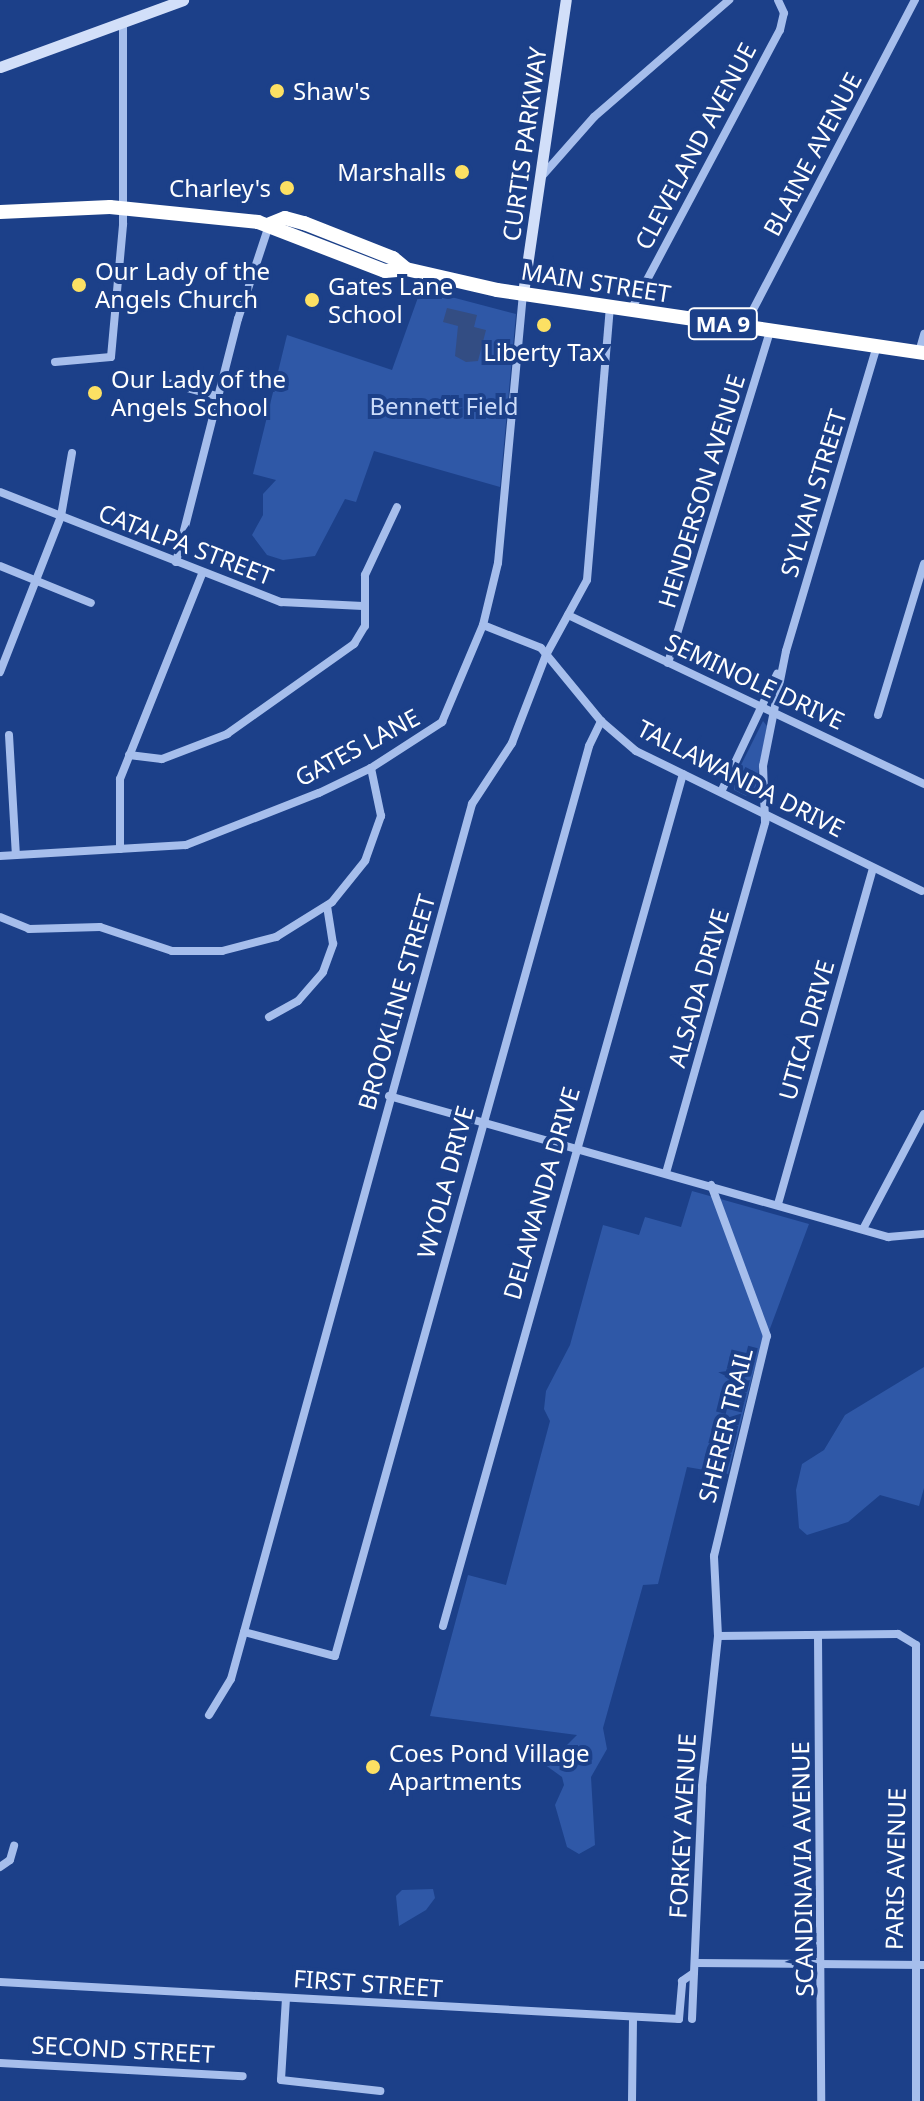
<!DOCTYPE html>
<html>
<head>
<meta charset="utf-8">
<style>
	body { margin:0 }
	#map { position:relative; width:924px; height:2101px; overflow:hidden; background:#1c4089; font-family:"Noto Sans",sans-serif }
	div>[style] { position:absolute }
	.green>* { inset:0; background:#2f58a7 }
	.water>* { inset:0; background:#334d83 }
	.street>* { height:8px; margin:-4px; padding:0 4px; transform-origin:4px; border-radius:4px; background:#a6beec }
	.secondary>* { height:11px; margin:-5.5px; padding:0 5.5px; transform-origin:5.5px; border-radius:5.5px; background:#d2dff9 }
	.highway>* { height:14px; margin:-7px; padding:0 7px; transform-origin:7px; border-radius:7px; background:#fff }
	.dots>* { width:22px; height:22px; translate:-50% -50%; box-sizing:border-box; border:4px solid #1c4089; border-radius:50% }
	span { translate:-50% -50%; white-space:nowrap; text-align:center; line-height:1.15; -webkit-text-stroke:8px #1c4089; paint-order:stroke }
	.shield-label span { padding:2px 6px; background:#1c4089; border:2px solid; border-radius:6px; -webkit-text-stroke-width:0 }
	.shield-label { font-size:22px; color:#fff; font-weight:700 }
	.poi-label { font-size:24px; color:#fff }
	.left { translate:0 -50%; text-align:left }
	.right { translate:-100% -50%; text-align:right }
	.street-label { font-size:24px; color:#fff }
	.park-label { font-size:24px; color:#cbdbf9 }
</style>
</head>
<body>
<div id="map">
	<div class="green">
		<div style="clip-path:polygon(421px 289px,516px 314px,500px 487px,374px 451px,356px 502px,345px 499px,315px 556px,283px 560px,267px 555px,252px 535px,263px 515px,263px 494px,276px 480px,253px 474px,287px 335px,392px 370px)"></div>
		<div style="clip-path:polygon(763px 721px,767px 726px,755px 791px,746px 796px,734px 790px,735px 777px)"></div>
		<div style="clip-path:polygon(692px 1191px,809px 1224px,753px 1374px,728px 1474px,687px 1467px,658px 1584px,643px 1585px,603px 1728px,607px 1749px,591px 1777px,595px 1845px,579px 1854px,567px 1847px,555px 1805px,564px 1785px,562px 1777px,530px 1754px,555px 1757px,577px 1735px,430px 1716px,468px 1575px,506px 1585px,550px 1421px,544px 1409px,546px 1391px,570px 1345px,603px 1225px,639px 1235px,645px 1217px,681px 1227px)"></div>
		<div style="clip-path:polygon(924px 1367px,924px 1488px,919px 1506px,880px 1495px,848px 1522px,807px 1535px,799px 1528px,796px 1490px,802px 1464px,824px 1450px,845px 1415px)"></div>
		<div style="clip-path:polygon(433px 1889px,435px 1898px,426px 1910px,399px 1926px,396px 1896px,402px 1890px)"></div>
	</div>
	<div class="water">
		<div style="clip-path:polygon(447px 308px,477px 315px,474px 327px,486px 330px,478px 361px,466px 362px,455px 356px,458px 326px,443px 322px)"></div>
	</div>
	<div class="street">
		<div style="left:542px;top:176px;width:79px;rotate:-48.6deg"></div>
		<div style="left:594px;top:117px;width:179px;rotate:-40.9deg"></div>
		<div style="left:631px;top:310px;width:317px;rotate:-62deg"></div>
		<div style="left:780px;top:30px;width:17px;rotate:-77deg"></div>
		<div style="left:784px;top:13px;width:14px;rotate:-115deg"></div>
		<div style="left:744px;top:327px;width:369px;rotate:-62.4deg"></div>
		<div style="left:919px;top:352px;width:19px;rotate:-74deg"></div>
		<div style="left:55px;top:362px;width:56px;rotate:-5.1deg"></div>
		<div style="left:111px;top:357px;width:134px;rotate:-84.8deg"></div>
		<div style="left:123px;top:224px;width:202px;rotate:-90deg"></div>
		<div style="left:165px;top:382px;width:54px;rotate:15.1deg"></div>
		<div style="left:0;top:492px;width:302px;rotate:21.4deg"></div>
		<div style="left:281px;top:602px;width:82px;rotate:2.8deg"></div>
		<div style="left:176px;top:562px;width:251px;rotate:-75.7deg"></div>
		<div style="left:238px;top:319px;width:99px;rotate:-71.7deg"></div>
		<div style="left:0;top:566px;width:98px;rotate:22.1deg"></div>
		<div style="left:568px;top:615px;width:394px;rotate:25.4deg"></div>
		<div style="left:483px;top:625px;width:62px;rotate:21.6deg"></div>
		<div style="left:541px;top:648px;width:94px;rotate:50.6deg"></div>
		<div style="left:601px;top:721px;width:46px;rotate:40.6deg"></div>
		<div style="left:636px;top:751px;width:318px;rotate:26.1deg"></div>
		<div style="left:668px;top:663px;width:347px;rotate:-72.9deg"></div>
		<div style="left:0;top:672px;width:168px;rotate:-68.6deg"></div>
		<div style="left:61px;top:516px;width:64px;rotate:-80.1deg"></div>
		<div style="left:878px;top:715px;width:158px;rotate:-73.1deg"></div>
		<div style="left:9px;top:735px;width:120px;rotate:86.7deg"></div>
		<div style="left:129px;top:755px;width:33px;rotate:7deg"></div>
		<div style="left:162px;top:759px;width:70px;rotate:-21deg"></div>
		<div style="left:227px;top:734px;width:156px;rotate:-35.3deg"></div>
		<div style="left:354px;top:644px;width:21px;rotate:-59deg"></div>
		<div style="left:365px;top:626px;width:51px;rotate:-90deg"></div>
		<div style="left:365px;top:575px;width:75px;rotate:-64.8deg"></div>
		<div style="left:721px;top:792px;width:131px;rotate:-64.6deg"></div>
		<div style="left:120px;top:849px;width:70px;rotate:-90deg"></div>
		<div style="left:120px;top:779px;width:223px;rotate:-68.2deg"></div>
		<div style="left:0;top:856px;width:186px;rotate:-3.4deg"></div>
		<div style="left:186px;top:845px;width:143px;rotate:-21.4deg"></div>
		<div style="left:319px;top:793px;width:58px;rotate:-25.7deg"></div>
		<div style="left:371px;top:768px;width:85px;rotate:-32.9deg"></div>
		<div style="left:442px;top:722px;width:105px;rotate:-67.1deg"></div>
		<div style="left:483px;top:625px;width:64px;rotate:-76.4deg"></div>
		<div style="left:498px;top:563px;width:271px;rotate:-84.7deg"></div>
		<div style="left:0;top:917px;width:31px;rotate:22deg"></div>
		<div style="left:29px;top:929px;width:71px;rotate:-1.6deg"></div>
		<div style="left:100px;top:927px;width:76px;rotate:18.4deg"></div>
		<div style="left:172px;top:951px;width:50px"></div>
		<div style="left:222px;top:951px;width:56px;rotate:-14.5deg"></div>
		<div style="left:276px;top:937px;width:66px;rotate:-32deg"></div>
		<div style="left:332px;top:902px;width:53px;rotate:-51.2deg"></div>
		<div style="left:365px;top:861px;width:48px;rotate:-70.4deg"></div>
		<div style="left:381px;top:816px;width:49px;rotate:-101.8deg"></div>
		<div style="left:269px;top:1017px;width:33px;rotate:-29deg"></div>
		<div style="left:298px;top:1001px;width:38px;rotate:-49deg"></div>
		<div style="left:323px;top:972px;width:30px;rotate:-70deg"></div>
		<div style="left:333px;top:944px;width:38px;rotate:-99deg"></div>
		<div style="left:389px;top:1096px;width:519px;rotate:15.78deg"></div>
		<div style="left:888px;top:1237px;width:36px;rotate:-5deg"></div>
		<div style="left:666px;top:1173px;width:365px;rotate:-74.2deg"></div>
		<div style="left:765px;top:822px;width:56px;rotate:-92deg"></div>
		<div style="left:763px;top:766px;width:117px;rotate:-78.7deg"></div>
		<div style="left:786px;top:651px;width:318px;rotate:-73.4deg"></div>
		<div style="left:778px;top:1204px;width:349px;rotate:-74.2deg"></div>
		<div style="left:863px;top:1229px;width:130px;rotate:-62.1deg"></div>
		<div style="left:443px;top:1626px;width:885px;rotate:-74.27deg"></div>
		<div style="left:244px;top:1632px;width:94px;rotate:14.8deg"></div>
		<div style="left:335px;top:1656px;width:945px;rotate:-74.4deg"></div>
		<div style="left:589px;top:746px;width:28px;rotate:-64deg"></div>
		<div style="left:718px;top:1636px;width:180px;rotate:-0.6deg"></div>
		<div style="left:898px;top:1634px;width:21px;rotate:31deg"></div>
		<div style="left:916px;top:1645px;width:456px;rotate:90deg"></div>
		<div style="left:818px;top:1636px;width:465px;rotate:89.6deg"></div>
		<div style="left:209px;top:1715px;width:42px;rotate:-58.6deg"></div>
		<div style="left:231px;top:1679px;width:908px;rotate:-74.6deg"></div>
		<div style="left:472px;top:804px;width:73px;rotate:-56.7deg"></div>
		<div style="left:512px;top:743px;width:94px;rotate:-68.9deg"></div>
		<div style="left:546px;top:655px;width:85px;rotate:-61.3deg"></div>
		<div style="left:587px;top:580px;width:274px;rotate:-85.2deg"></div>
		<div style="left:0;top:1867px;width:12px;rotate:-35deg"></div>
		<div style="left:10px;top:1860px;width:15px;rotate:-74deg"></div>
		<div style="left:695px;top:1963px;width:229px;rotate:0.5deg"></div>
		<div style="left:0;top:1982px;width:680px;rotate:3.12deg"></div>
		<div style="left:679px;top:2019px;width:38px;rotate:-85deg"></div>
		<div style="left:682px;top:1981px;width:14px;rotate:-34deg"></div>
		<div style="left:286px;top:1998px;width:82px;rotate:93.5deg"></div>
		<div style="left:281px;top:2080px;width:100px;rotate:6.3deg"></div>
		<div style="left:692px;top:2019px;width:233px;rotate:-87.5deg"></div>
		<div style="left:702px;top:1786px;width:151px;rotate:-83.9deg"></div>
		<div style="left:718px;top:1636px;width:80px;rotate:-92.9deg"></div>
		<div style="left:714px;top:1556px;width:226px;rotate:-76.5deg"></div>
		<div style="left:767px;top:1336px;width:161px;rotate:-110.3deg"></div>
		<div style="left:0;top:2063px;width:243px;rotate:3.1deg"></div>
		<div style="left:632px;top:2101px;width:84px;rotate:-89.3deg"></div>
	</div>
	<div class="secondary">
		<div style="left:0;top:67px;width:195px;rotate:-20.1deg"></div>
		<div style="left:523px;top:293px;width:296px;rotate:-81.7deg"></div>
	</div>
	<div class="highway">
		<div style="left:0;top:212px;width:110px;rotate:-2.6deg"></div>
		<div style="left:110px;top:207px;width:149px;rotate:5.8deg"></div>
		<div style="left:258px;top:222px;width:136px;rotate:21.1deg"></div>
		<div style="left:385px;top:271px;width:21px;rotate:-5deg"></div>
		<div style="left:406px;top:269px;width:93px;rotate:13deg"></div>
		<div style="left:497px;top:290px;width:432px;rotate:8.4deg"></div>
		<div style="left:270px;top:224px;width:16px;rotate:-22deg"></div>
		<div style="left:285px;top:218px;width:20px;rotate:15deg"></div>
		<div style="left:304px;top:223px;width:96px;rotate:21.5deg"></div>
		<div style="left:393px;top:258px;width:17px;rotate:40deg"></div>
	</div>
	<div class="dots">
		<div style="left:277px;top:91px;background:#fce063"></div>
		<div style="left:462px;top:172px;background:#fce063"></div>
		<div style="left:287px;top:188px;background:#fce063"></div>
		<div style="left:79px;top:285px;background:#fce063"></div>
		<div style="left:312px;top:300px;background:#fce063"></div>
		<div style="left:544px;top:325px;background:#fce063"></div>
		<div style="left:95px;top:393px;background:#fce063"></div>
		<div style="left:373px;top:1767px;background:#fce063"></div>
	</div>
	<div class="shield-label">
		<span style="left:723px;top:324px">MA 9</span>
	</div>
	<div class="poi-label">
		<span class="left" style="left:293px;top:91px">Shaw's</span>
		<span class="right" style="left:446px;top:172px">Marshalls</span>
		<span class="right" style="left:271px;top:188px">Charley's</span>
		<span class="left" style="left:95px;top:285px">Our Lady of the<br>Angels Church</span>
		<span class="left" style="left:328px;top:300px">Gates Lane<br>School</span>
		<span style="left:544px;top:352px">Liberty Tax</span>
		<span class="left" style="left:111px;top:393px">Our Lady of the<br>Angels School</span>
		<span class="left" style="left:389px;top:1767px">Coes Pond Village<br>Apartments</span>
	</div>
	<div class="street-label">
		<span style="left:524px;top:144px;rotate:-82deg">CURTIS PARKWAY</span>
		<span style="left:695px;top:146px;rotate:-62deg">CLEVELAND AVENUE</span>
		<span style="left:812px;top:154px;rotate:-62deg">BLAINE AVENUE</span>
		<span style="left:596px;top:282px;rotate:9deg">MAIN STREET</span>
		<span style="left:701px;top:491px;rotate:-73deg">HENDERSON AVENUE</span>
		<span style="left:813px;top:493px;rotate:-73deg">SYLVAN STREET</span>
		<span style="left:186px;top:544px;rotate:21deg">CATALPA STREET</span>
		<span style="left:755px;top:681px;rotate:25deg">SEMINOLE DRIVE</span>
		<span style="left:357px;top:747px;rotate:-28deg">GATES LANE</span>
		<span style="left:741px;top:778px;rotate:27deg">TALLAWANDA DRIVE</span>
		<span style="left:698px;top:988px;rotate:-74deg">ALSADA DRIVE</span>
		<span style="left:396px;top:1002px;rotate:-74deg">BROOKLINE STREET</span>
		<span style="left:806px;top:1030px;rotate:-74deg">UTICA DRIVE</span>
		<span style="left:445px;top:1182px;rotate:-75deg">WYOLA DRIVE</span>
		<span style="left:541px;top:1193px;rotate:-74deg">DELAWANDA DRIVE</span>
		<span style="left:725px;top:1425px;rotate:-76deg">SHERER TRAIL</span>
		<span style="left:682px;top:1826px;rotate:-87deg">FORKEY AVENUE</span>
		<span style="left:802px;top:1869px;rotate:-91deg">SCANDINAVIA AVENUE</span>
		<span style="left:895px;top:1869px;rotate:-89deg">PARIS AVENUE</span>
		<span style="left:368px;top:1983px;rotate:4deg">FIRST STREET</span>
		<span style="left:123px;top:2049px;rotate:3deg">SECOND STREET</span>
	</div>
	<div class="park-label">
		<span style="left:444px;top:406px">Bennett Field</span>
	</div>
</div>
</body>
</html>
